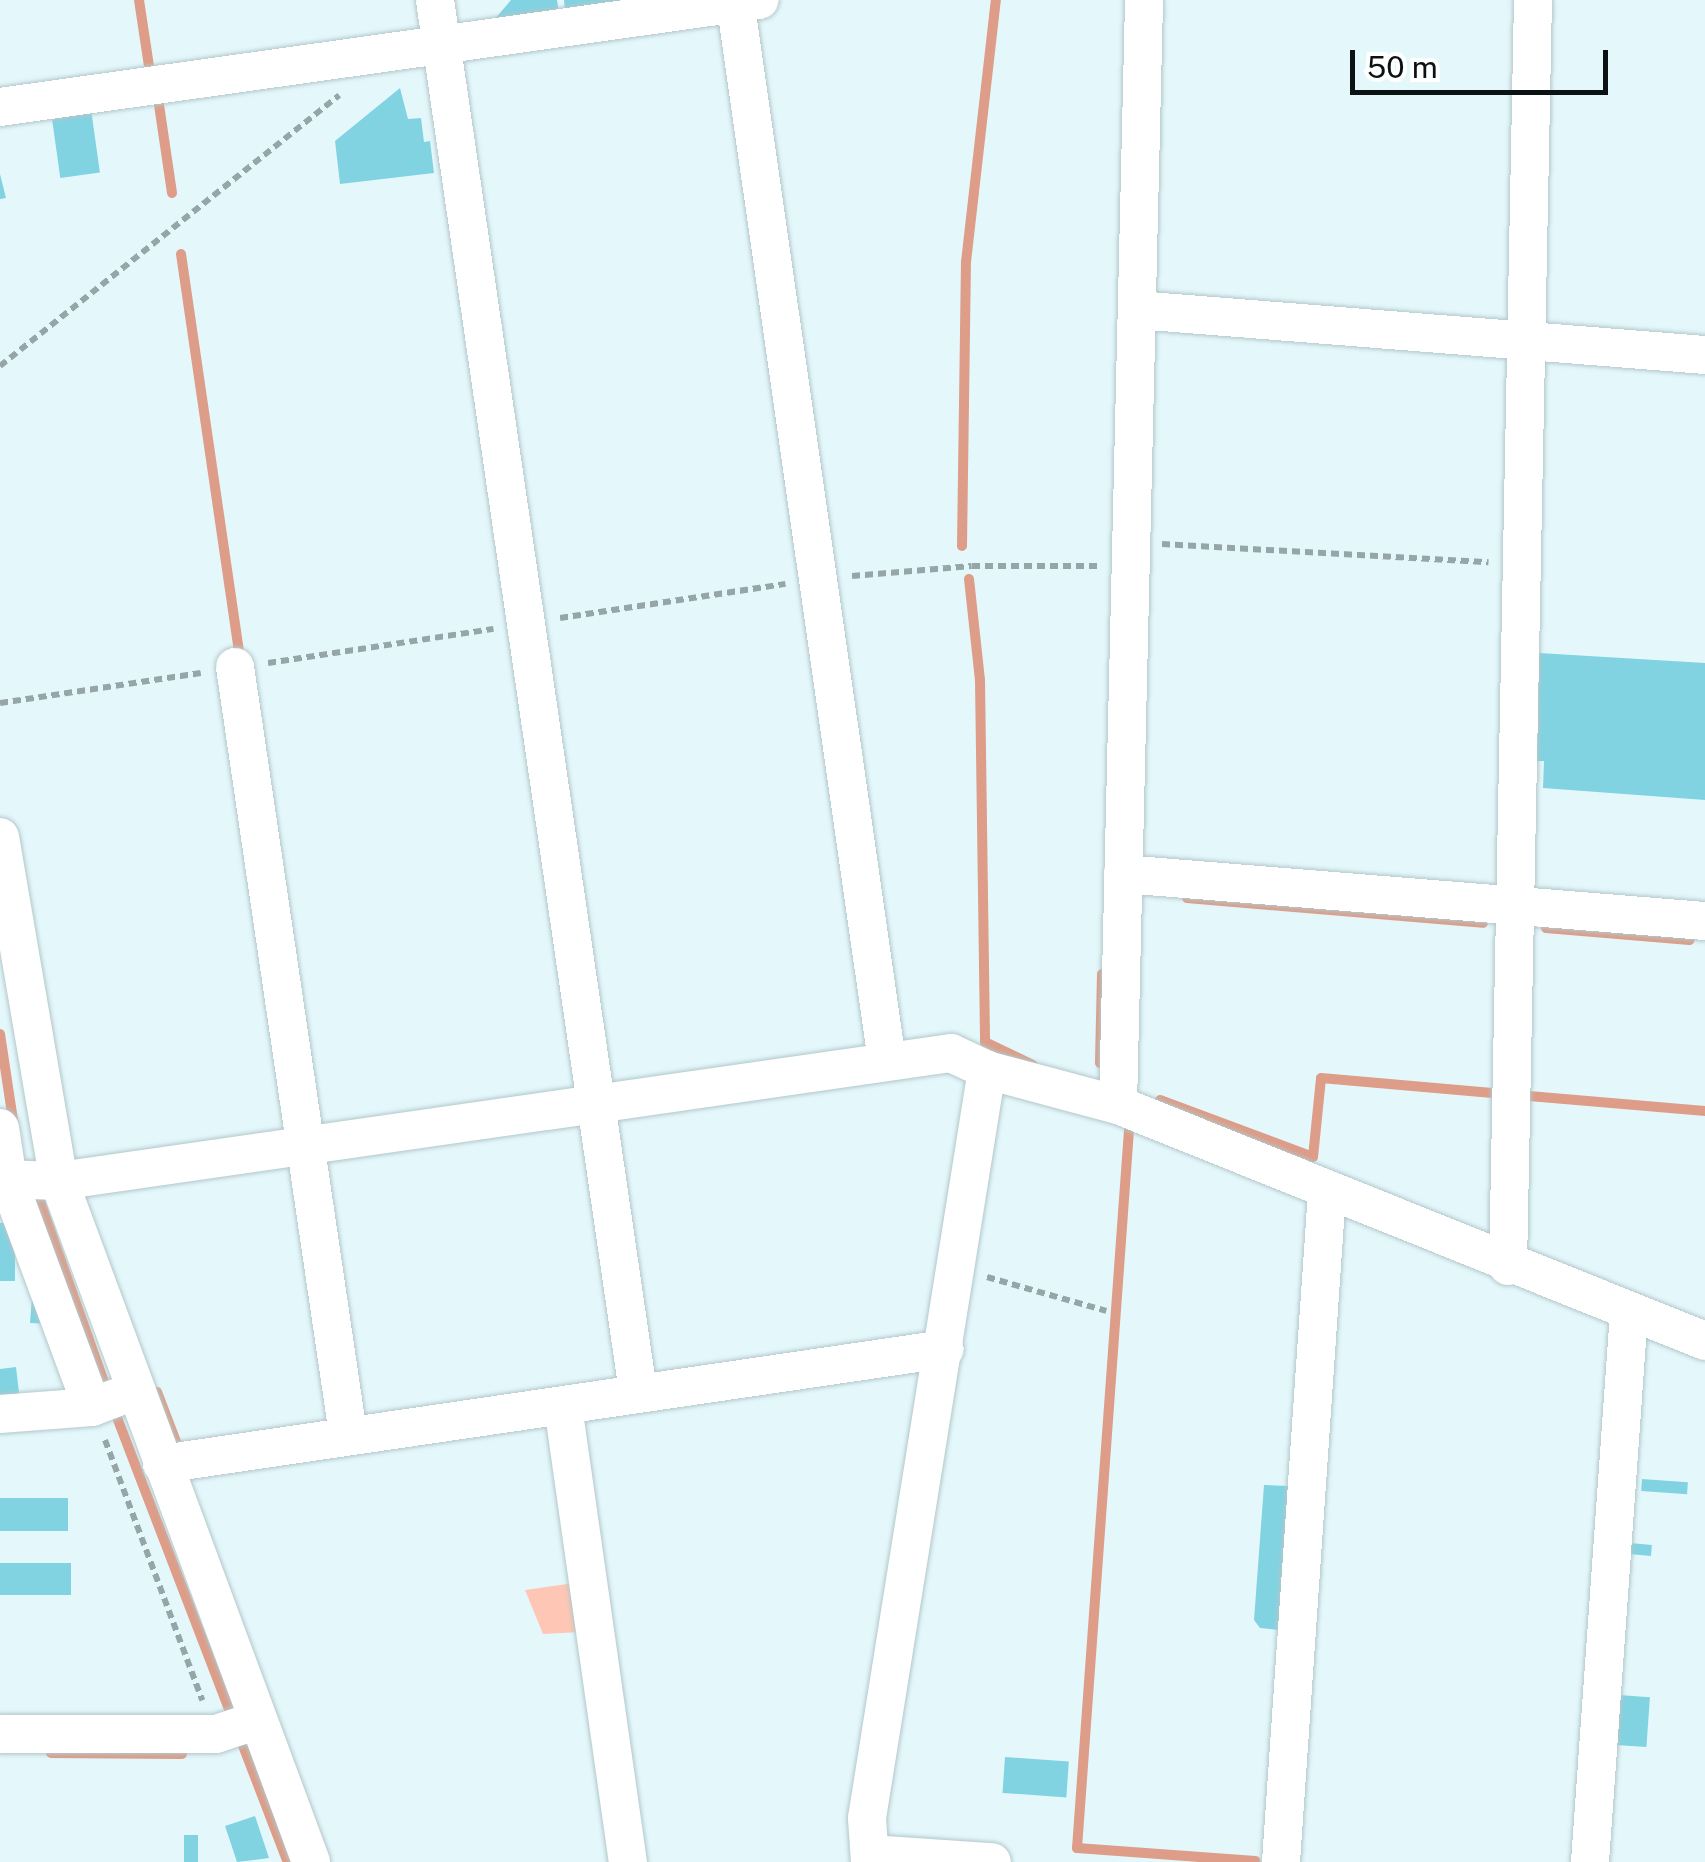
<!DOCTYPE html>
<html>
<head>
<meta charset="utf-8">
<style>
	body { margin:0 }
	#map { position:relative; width:1705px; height:1862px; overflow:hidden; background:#e4f8fc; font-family:"Public Sans",sans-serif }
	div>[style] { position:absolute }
	.green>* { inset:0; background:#fec7b5 }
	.stream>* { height:10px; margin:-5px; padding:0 5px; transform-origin:5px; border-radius:5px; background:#dd9d88 }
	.building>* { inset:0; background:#81d3e2; transform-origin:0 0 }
	.path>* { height:6px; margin-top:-3px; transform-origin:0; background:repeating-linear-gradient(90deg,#96a5a8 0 8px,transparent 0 13px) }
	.roads { filter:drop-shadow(0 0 2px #b3c7ca) drop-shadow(0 0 2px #b3c7ca) }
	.minor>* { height:38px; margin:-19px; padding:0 19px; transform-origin:19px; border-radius:19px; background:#fff }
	span { translate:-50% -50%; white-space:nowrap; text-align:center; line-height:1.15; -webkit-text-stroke:8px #fff; paint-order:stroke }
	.scale { position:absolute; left:1350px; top:50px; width:258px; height:45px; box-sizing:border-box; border:5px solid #0b1213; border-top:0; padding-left:12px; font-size:30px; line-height:35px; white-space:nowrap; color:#0b1213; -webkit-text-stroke:8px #fff; paint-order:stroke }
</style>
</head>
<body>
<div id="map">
	<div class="green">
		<div style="clip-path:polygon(574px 1583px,581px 1632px,543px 1634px,525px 1590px)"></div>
	</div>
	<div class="stream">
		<div style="left:139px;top:0;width:74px;rotate:81.4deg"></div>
		<div style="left:158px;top:98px;width:96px;rotate:81.6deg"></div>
		<div style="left:181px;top:254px;width:403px;rotate:81.7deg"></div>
		<div style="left:962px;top:546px;width:284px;rotate:-89.2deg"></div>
		<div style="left:966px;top:262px;width:264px;rotate:-83.5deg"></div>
		<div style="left:969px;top:579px;width:102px;rotate:83.8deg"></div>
		<div style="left:980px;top:680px;width:362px;rotate:89.2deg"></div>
		<div style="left:985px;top:1042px;width:53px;rotate:25.6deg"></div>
		<div style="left:1187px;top:898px;width:297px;rotate:4.8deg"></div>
		<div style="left:1546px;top:928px;width:144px;rotate:4.8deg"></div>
		<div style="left:0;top:1034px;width:94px;rotate:81.4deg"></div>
		<div style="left:1100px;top:1063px;width:89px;rotate:-88.7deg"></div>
		<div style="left:1529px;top:1096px;width:177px;rotate:4.9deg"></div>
		<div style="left:1160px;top:1100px;width:163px;rotate:20.4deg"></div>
		<div style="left:1313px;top:1157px;width:79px;rotate:-84.2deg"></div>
		<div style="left:1321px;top:1078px;width:172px;rotate:5deg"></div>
		<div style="left:1129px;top:1130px;width:720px;rotate:94.14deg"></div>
		<div style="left:1077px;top:1848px;width:179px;rotate:4.2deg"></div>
		<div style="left:36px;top:1190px;width:213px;rotate:70.5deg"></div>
		<div style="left:157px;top:1392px;width:59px;rotate:69.1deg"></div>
		<div style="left:113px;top:1407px;width:487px;rotate:69deg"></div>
		<div style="left:51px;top:1753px;width:131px;rotate:0.4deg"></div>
	</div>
	<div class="building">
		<div style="clip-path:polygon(511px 0,557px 0,559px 12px,494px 20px)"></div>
		<div style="clip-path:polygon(564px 0,629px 0,565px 11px)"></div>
		<div style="clip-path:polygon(400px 88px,408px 119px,421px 118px,424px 142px,430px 141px,434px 173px,340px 184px,335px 141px)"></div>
		<div style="left:91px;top:109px;width:64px;height:40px;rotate:82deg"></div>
		<div style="clip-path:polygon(0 174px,6px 198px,0 199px)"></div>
		<div style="clip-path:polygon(1539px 653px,1705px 663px,1705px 800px,1543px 788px,1544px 761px,1537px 761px)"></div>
		<div style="left:0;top:1223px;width:15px;height:58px"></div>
		<div style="clip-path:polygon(32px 1298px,44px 1299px,53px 1324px,30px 1323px)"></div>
		<div style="clip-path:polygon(16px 1367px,20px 1401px,0 1403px,0 1369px)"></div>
		<div style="left:1642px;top:1479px;width:46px;height:12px;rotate:4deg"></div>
		<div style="clip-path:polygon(1264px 1485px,1289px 1486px,1279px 1630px,1260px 1628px,1254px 1620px)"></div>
		<div style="left:0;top:1498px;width:68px;height:33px"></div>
		<div style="left:1630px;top:1543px;width:22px;height:11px;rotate:5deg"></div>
		<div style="left:71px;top:1563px;width:32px;height:71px;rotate:90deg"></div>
		<div style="left:1619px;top:1695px;width:31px;height:50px;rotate:4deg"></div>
		<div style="left:1005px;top:1757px;width:64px;height:36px;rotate:4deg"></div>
		<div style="clip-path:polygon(255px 1816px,269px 1858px,237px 1862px,225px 1826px)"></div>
		<div style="left:184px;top:1835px;width:14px;height:27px"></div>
	</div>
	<div class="path">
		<div style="left:0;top:366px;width:434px;rotate:-38.6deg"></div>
		<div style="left:1162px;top:544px;width:327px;rotate:3.2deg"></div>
		<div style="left:852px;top:576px;width:120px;rotate:-4.8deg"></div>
		<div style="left:972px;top:566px;width:127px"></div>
		<div style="left:560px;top:618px;width:228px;rotate:-8.6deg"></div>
		<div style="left:268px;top:663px;width:228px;rotate:-8.6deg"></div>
		<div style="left:0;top:703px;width:203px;rotate:-8.5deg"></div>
		<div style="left:987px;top:1277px;width:124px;rotate:15.9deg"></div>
		<div style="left:105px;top:1440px;width:278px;rotate:69.5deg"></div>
	</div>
	<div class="roads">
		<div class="minor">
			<div style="left:435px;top:0;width:1407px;rotate:81.7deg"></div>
			<div style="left:735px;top:0;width:1072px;rotate:81.85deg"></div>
			<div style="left:0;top:107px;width:767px;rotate:-8.02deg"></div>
			<div style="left:1137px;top:310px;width:570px;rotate:4.53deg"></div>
			<div style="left:235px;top:667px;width:775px;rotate:81.62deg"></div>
			<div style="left:0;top:837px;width:349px;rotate:80.3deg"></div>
			<div style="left:59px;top:1181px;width:726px;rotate:69.69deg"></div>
			<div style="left:1123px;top:874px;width:584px;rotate:4.62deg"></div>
			<div style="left:1118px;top:1105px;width:1105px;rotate:-88.65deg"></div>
			<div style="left:0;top:1128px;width:53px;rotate:81.3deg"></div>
			<div style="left:8px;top:1180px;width:242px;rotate:69.7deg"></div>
			<div style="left:0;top:1179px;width:59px;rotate:1.9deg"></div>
			<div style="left:59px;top:1181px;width:901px;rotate:-8.17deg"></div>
			<div style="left:951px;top:1053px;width:40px;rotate:25deg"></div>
			<div style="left:987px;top:1070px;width:136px;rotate:15deg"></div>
			<div style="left:1118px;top:1105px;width:633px;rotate:21.9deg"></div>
			<div style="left:1508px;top:1266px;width:1266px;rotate:-88.87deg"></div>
			<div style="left:563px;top:1406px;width:461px;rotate:81.9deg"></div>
			<div style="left:0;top:1414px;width:92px;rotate:-4.4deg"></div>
			<div style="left:92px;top:1407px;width:26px;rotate:-21deg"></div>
			<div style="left:162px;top:1464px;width:791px;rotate:-8.36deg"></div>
			<div style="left:0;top:1734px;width:216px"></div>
			<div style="left:216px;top:1734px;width:44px;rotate:-18.4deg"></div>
			<div style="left:870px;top:1854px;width:122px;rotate:3.8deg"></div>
			<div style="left:870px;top:1862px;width:44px;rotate:-93.9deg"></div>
			<div style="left:867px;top:1818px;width:758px;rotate:-80.89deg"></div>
			<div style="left:1281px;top:1862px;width:671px;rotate:-86.07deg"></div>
			<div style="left:1590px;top:1862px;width:551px;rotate:-85.94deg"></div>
		</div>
	</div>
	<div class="scale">50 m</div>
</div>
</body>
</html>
